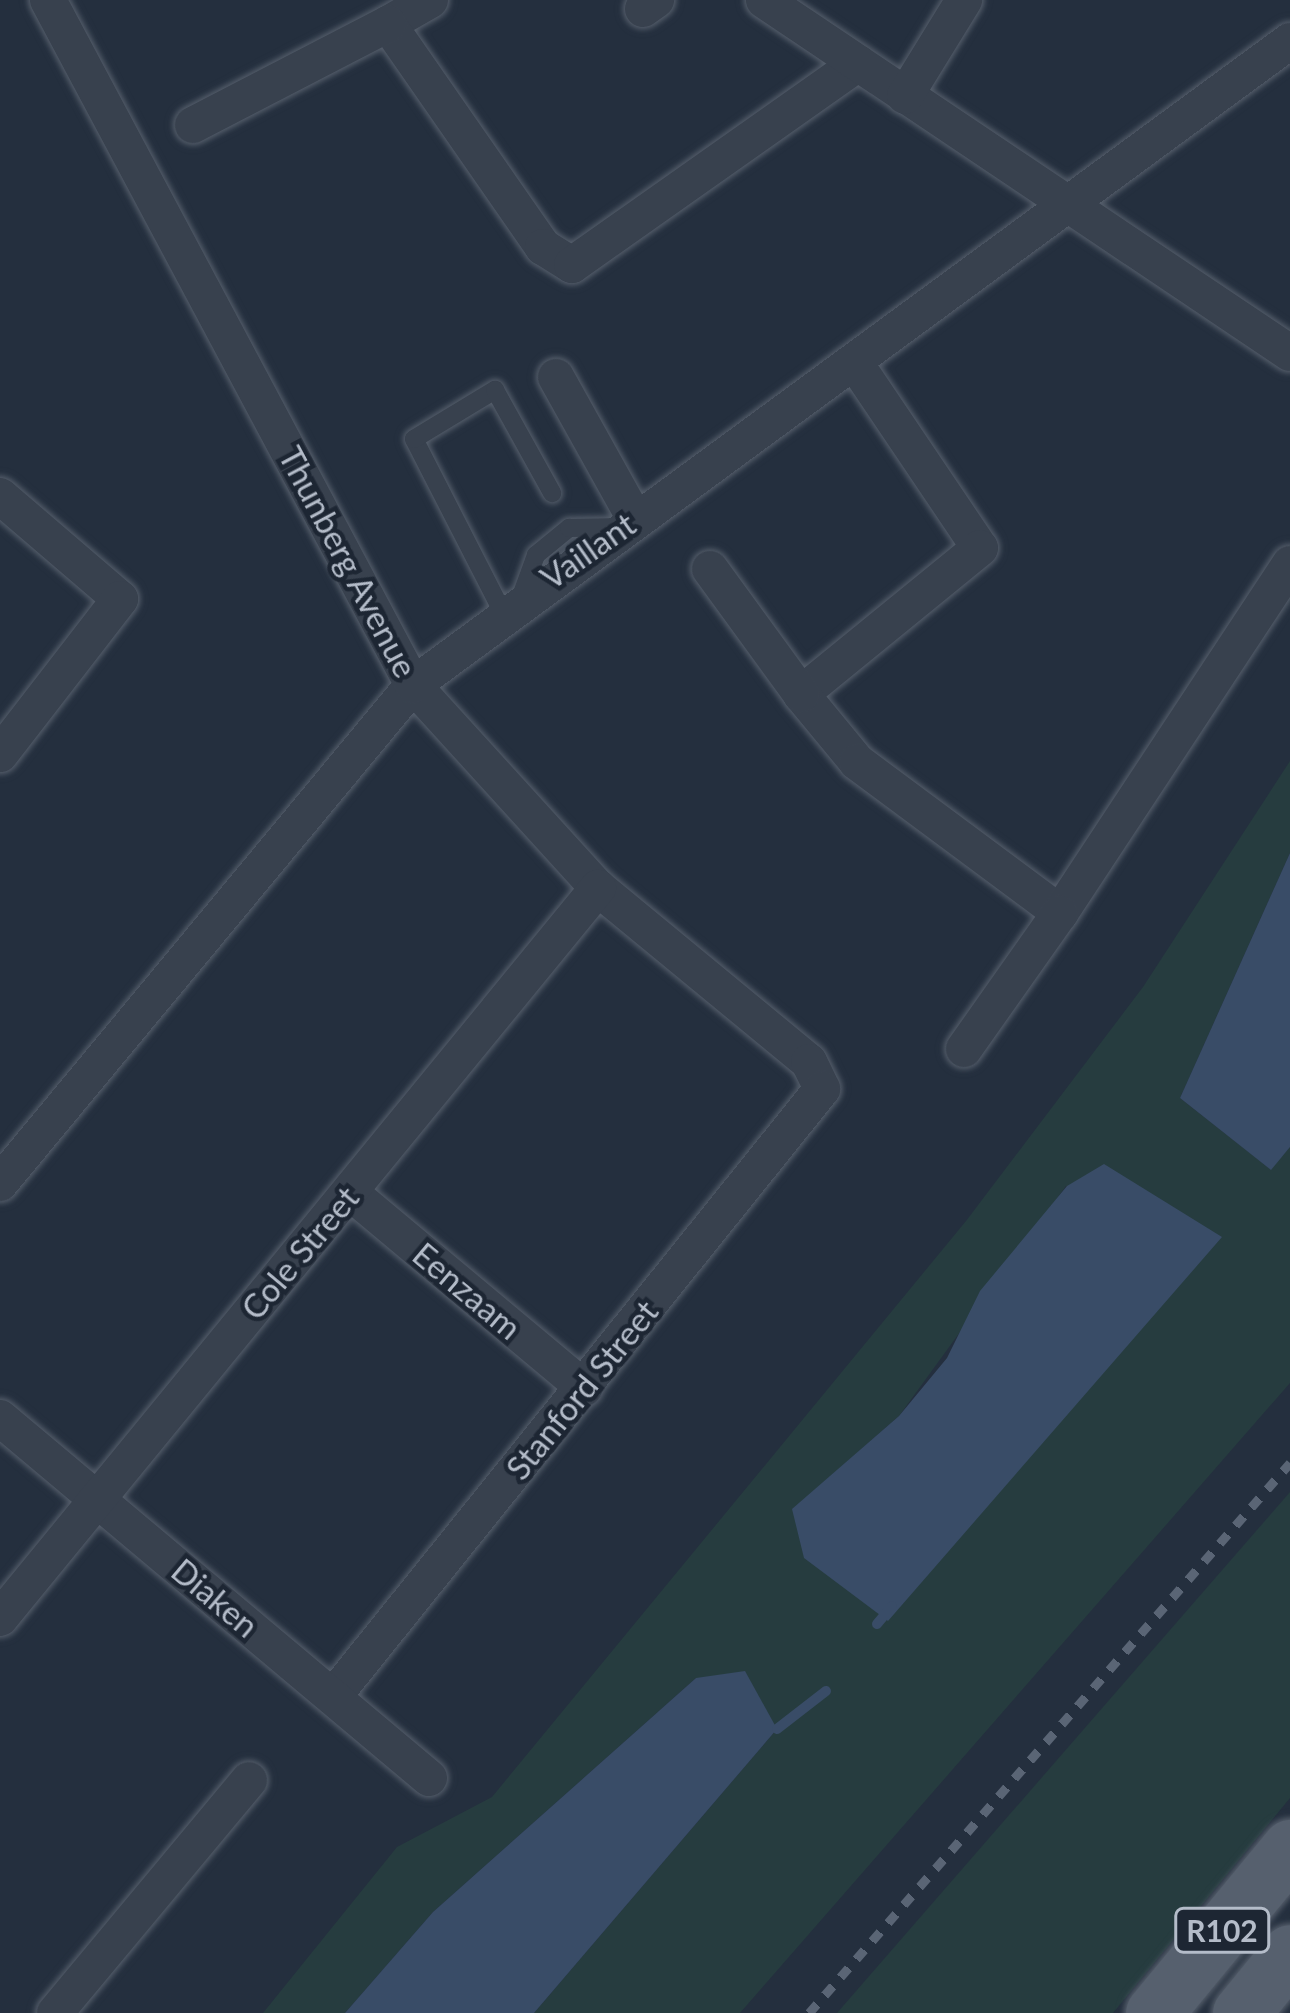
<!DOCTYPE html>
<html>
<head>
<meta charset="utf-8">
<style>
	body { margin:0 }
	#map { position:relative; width:1290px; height:2013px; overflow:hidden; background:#242f3e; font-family:Lato,sans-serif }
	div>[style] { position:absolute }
	.green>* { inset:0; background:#263c3f }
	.water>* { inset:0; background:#394c67 }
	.stream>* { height:10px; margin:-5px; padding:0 5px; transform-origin:5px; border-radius:5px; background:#394c67 }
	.roads { filter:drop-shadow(0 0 3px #565f6c) drop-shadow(0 0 3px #565f6c) }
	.service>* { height:18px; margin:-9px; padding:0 9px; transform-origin:9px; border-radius:9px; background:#38414e }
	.minor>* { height:36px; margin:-18px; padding:0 18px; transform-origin:18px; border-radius:18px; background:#38414e }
	.primary>* { height:57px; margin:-28.5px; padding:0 28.5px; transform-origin:28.5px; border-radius:28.5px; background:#56606e }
	.rail>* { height:9px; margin-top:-4.5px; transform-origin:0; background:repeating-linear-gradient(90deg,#5a6575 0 12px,transparent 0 24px) }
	span { translate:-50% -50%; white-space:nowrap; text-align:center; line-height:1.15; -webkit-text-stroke:9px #1d2633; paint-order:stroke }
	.shield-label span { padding:3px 9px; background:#1d2633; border:3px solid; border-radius:9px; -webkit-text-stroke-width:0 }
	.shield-label { font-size:30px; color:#b4bcc9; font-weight:700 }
	.street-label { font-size:33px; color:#b4bcc9 }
</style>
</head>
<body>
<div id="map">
	<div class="green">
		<div style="clip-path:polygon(evenodd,1290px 761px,1290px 853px,1180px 1098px,1270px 1169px,1290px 1147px,1290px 1383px,740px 2013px,534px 2013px,777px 1729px,696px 1678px,433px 1912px,345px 2013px,263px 2013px,397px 1847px,492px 1797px,966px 1221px,1143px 987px,1290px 761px,1066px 1186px,1221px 1237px,888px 1620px,793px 1509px,899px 1416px,1066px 1186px)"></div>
		<div style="clip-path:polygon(1290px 1492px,1290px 1798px,1113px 2013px,837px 2013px)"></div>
	</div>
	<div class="water">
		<div style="clip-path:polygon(1290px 853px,1290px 1147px,1271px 1170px,1180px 1098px)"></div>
		<div style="clip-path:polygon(1104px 1164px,1222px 1237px,888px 1621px,804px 1558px,792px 1509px,899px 1416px,947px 1358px,980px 1291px,1067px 1186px)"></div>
		<div style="clip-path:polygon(745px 1671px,777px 1729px,534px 2013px,345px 2013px,433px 1912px,696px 1678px)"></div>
	</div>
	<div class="stream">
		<div style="left:877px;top:1624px;width:23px;rotate:-50deg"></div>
		<div style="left:777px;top:1729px;width:62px;rotate:-37.8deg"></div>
	</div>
	<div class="roads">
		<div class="service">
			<div style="left:520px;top:599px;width:47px;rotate:-70deg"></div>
			<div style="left:536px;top:555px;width:43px;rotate:-39.3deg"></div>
			<div style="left:569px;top:528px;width:54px;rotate:-1.1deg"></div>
			<div style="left:502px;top:611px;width:193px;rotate:-117.1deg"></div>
			<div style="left:414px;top:439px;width:95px;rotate:-31.2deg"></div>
			<div style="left:495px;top:390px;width:118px;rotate:61deg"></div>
		</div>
		<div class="minor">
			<div style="left:48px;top:0;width:776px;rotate:61.95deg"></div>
			<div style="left:413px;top:685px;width:275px;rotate:47.7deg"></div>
			<div style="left:598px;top:888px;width:273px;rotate:39.5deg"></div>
			<div style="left:809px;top:1062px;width:30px;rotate:64deg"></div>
			<div style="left:822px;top:1089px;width:780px;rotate:128.81deg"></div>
			<div style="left:430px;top:0;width:48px;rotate:150.3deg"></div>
			<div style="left:388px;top:24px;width:272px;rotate:55.2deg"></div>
			<div style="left:543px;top:247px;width:34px;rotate:32deg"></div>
			<div style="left:572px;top:265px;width:350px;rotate:-35.2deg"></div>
			<div style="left:764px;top:0;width:633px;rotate:33.87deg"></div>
			<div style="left:643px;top:9px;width:16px;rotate:-35deg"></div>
			<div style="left:905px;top:96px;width:113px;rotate:-58.4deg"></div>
			<div style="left:193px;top:125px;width:220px;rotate:-27.4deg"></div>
			<div style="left:855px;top:363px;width:223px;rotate:56deg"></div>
			<div style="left:980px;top:548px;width:231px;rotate:140.8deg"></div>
			<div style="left:801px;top:694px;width:88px;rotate:50.5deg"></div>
			<div style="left:857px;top:762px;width:253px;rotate:36.6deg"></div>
			<div style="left:1060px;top:913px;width:418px;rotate:-56.6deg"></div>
			<div style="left:556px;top:377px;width:162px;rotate:60.9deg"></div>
			<div style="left:0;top:496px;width:158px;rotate:40.6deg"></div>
			<div style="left:120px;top:599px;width:196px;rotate:127.7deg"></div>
			<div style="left:710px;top:569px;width:155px;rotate:53.9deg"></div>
			<div style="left:964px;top:1049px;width:166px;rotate:-54.8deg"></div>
			<div style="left:0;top:1183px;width:647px;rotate:-50.33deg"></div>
			<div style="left:413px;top:685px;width:1088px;rotate:-36.29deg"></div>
			<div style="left:351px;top:1193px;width:304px;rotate:39.9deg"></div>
			<div style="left:0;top:1418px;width:560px;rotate:40deg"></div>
			<div style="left:0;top:1618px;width:944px;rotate:-50.68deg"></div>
			<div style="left:55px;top:2013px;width:303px;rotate:-50.2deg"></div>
		</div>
		<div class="primary">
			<div style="left:1154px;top:2013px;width:214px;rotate:-50.5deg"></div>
			<div style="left:1241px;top:2013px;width:77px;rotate:-50.8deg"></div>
		</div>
	</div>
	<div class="rail">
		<div style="left:809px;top:2013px;width:731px;rotate:-48.83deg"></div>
	</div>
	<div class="shield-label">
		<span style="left:1222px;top:1930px">R102</span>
	</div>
	<div class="street-label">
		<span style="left:588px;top:551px;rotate:-35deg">Vaillant</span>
		<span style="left:348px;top:562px;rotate:62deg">Thunberg Avenue</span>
		<span style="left:300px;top:1253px;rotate:-50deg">Cole Street</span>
		<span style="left:467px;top:1291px;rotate:40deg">Eenzaam</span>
		<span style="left:582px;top:1390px;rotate:-51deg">Stanford Street</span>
		<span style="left:215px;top:1598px;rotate:40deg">Diaken</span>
	</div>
</div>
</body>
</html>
